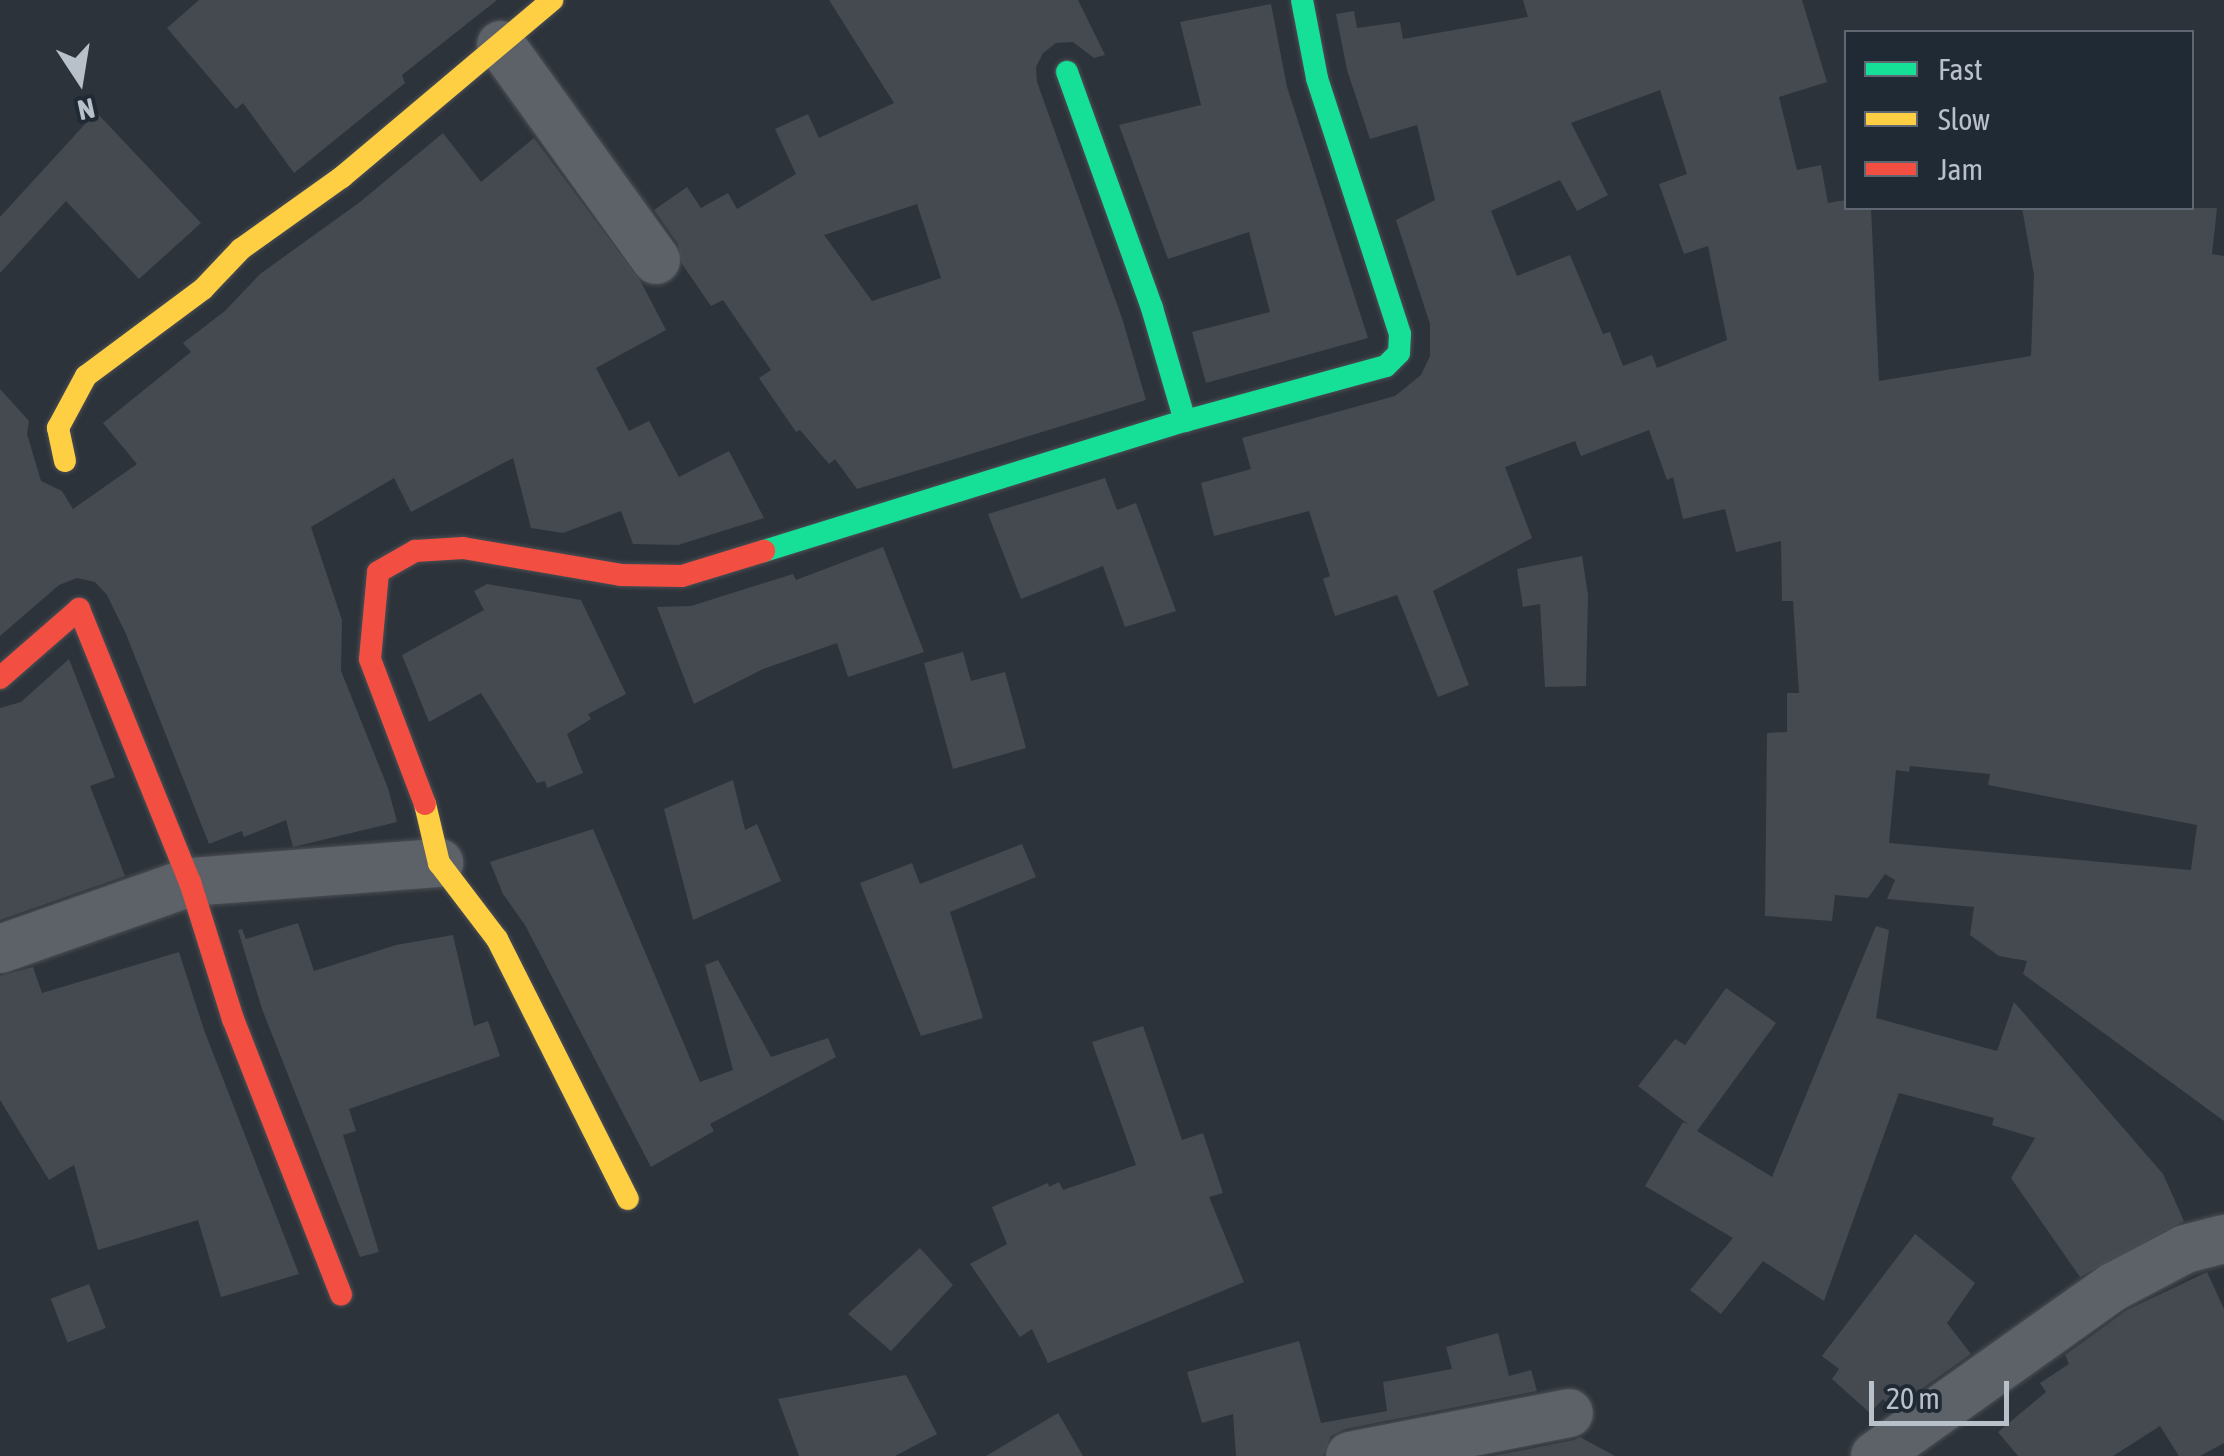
<!DOCTYPE html>
<html>
<head>
<meta charset="utf-8">
<style>
	body { margin:0 }
	#map { position:relative; width:2224px; height:1456px; overflow:hidden; background:#2d333a; font-family:"Asap Condensed",sans-serif }
	div>[style] { position:absolute }
	.building>* { inset:0; background:#454a51; transform-origin:0 0 }
	.roads { filter:drop-shadow(0 0 2px #4b4f54) drop-shadow(0 0 2px #4b4f54) }
	.street>* { height:48px; margin:-24px; padding:0 24px; transform-origin:24px; border-radius:24px; background:#5d6268 }
	.fast>* { height:22px; margin:-11px; padding:0 11px; transform-origin:11px; border-radius:11px; background:#16e098 }
	.slow>* { height:22px; margin:-11px; padding:0 11px; transform-origin:11px; border-radius:11px; background:#ffcf43 }
	.jam>* { height:22px; margin:-11px; padding:0 11px; transform-origin:11px; border-radius:11px; background:#f24e42 }
	span { translate:-50% -50%; white-space:nowrap; text-align:center; line-height:1.15; -webkit-text-stroke:10px #202a35; paint-order:stroke }
	.legend { position:absolute; left:1844px; top:30px; width:350px; height:180px; box-sizing:border-box; background:#202a35; border:2px solid #5d6671; margin:0; padding:12px 18px; list-style:none; font-size:30px; color:#b8c0ca }
	.legend li { display:flex; align-items:center; gap:20px; height:50px }
	.legend b { width:50px; border:2px solid #5d6671 }
	.north { position:absolute; left:30px; top:30px; width:100px; height:100px; -webkit-text-stroke:8px #202a35; paint-order:stroke; rotate:168deg; font-size:28px; font-weight:700; line-height:40px; text-align:center; color:#b8c0ca }
	.north::after { content:''; display:block; margin:auto; width:35px; height:45px; background:#b8c0ca; clip-path:polygon(50% 0,100% 100%,50% 72%,0 100%) }
	.scale { position:absolute; left:1869px; top:1381px; width:140px; height:45px; box-sizing:border-box; border:5px solid #b8c0ca; border-top:0; padding-left:12px; font-size:30px; line-height:35px; white-space:nowrap; color:#b8c0ca; -webkit-text-stroke:8px #202a35; paint-order:stroke }
</style>
</head>
<body>
<div id="map">
	<div class="building">
		<div style="clip-path:polygon(199px 0,497px 0,402px 75px,405px 83px,294px 173px,243px 103px,236px 109px,167px 28px)"></div>
		<div style="clip-path:polygon(evenodd,829px 0,1078px 0,1105px 55px,1094px 58px,1073px 42px,1056px 43px,1043px 53px,1036px 67px,1037px 82px,1122px 318px,1146px 400px,857px 489px,835px 459px,829px 464px,800px 430px,796px 432px,759px 378px,771px 370px,723px 300px,711px 306px,682px 264px,678px 244px,654px 210px,687px 187px,701px 208px,728px 193px,737px 209px,796px 174px,775px 129px,808px 114px,819px 138px,894px 103px,829px 0,917px 204px,941px 278px,872px 301px,824px 235px,917px 204px)"></div>
		<div style="clip-path:polygon(evenodd,1523px 0,1802px 0,1827px 82px,1779px 97px,1797px 170px,1821px 165px,1828px 203px,1846px 200px,1846px 208px,1871px 208px,1879px 381px,2031px 356px,2034px 275px,2022px 208px,2217px 208px,2212px 254px,2224px 256px,2224px 1121px,2023px 974px,2027px 961px,1999px 956px,1970px 935px,1974px 907px,1887px 899px,1895px 880px,1885px 874px,1868px 898px,1835px 895px,1832px 921px,1765px 916px,1767px 733px,1787px 732px,1787px 693px,1799px 693px,1793px 601px,1782px 601px,1781px 541px,1736px 552px,1725px 509px,1683px 519px,1673px 477px,1667px 480px,1649px 430px,1581px 456px,1575px 441px,1505px 467px,1532px 538px,1433px 591px,1469px 685px,1438px 697px,1397px 595px,1335px 616px,1323px 579px,1330px 576px,1309px 511px,1214px 536px,1201px 483px,1251px 469px,1242px 438px,1395px 396px,1421px 375px,1430px 356px,1430px 324px,1396px 220px,1435px 200px,1417px 125px,1370px 139px,1347px 70px,1336px 14px,1354px 11px,1357px 28px,1400px 22px,1403px 39px,1528px 17px,1523px 0,1660px 90px,1687px 174px,1659px 184px,1684px 254px,1708px 246px,1727px 340px,1657px 368px,1652px 355px,1623px 366px,1610px 332px,1603px 334px,1570px 255px,1517px 276px,1491px 211px,1560px 180px,1577px 211px,1608px 195px,1571px 123px,1660px 90px,1523px 0,1910px 766px,1990px 774px,1988px 785px,2197px 825px,2191px 870px,1889px 843px,1896px 770px,1909px 772px,1910px 766px)"></div>
		<div style="clip-path:polygon(1271px 4px,1287px 87px,1368px 338px,1206px 383px,1192px 332px,1270px 312px,1249px 232px,1168px 259px,1119px 125px,1201px 105px,1180px 22px)"></div>
		<div style="clip-path:polygon(96px 112px,201px 223px,139px 279px,66px 201px,0 273px,0 217px)"></div>
		<div style="clip-path:polygon(443px 133px,481px 182px,534px 138px,641px 282px,666px 330px,596px 368px,629px 431px,649px 421px,679px 477px,729px 451px,764px 518px,678px 545px,633px 544px,621px 511px,563px 533px,531px 528px,513px 458px,411px 512px,394px 478px,311px 527px,342px 620px,341px 671px,388px 788px,397px 822px,293px 847px,286px 820px,244px 837px,242px 831px,209px 844px,126px 634px,107px 595px,95px 582px,77px 578px,59px 585px,0 636px,0 389px,29px 421px,27px 434px,41px 481px,62px 491px,73px 509px,137px 464px,103px 423px,191px 352px,183px 343px,225px 311px,260px 274px,360px 202px)"></div>
		<div style="clip-path:polygon(1105px 478px,1117px 510px,1136px 503px,1176px 611px,1125px 627px,1103px 566px,1021px 599px,988px 514px)"></div>
		<div style="clip-path:polygon(883px 547px,924px 652px,848px 677px,837px 643px,763px 669px,694px 704px,657px 607px,691px 606px,793px 574px,796px 580px)"></div>
		<div style="clip-path:polygon(1582px 556px,1588px 595px,1586px 686px,1545px 687px,1540px 604px,1523px 607px,1517px 569px)"></div>
		<div style="clip-path:polygon(487px 584px,581px 600px,626px 694px,588px 714px,591px 719px,567px 734px,583px 773px,547px 788px,545px 781px,537px 783px,481px 693px,429px 722px,402px 655px,484px 610px,474px 591px)"></div>
		<div style="clip-path:polygon(963px 652px,971px 681px,1005px 672px,1026px 748px,953px 769px,924px 663px)"></div>
		<div style="clip-path:polygon(69px 659px,115px 777px,90px 786px,125px 876px,0 920px,0 708px,21px 702px)"></div>
		<div style="clip-path:polygon(733px 780px,745px 830px,757px 824px,781px 881px,693px 920px,664px 809px)"></div>
		<div style="clip-path:polygon(593px 829px,700px 1082px,733px 1070px,705px 965px,718px 960px,771px 1057px,828px 1038px,836px 1057px,710px 1124px,714px 1131px,651px 1167px,525px 925px,503px 894px,490px 862px)"></div>
		<div style="clip-path:polygon(1022px 844px,1036px 877px,950px 912px,983px 1018px,921px 1036px,860px 883px,912px 863px,920px 884px)"></div>
		<div style="clip-path:polygon(298px 923px,314px 971px,396px 945px,453px 935px,474px 1026px,488px 1021px,500px 1056px,349px 1109px,356px 1131px,343px 1135px,379px 1252px,360px 1257px,262px 1009px,238px 930px,242px 929px,246px 939px)"></div>
		<div style="clip-path:polygon(1876px 926px,1889px 930px,1876px 1018px,1997px 1051px,2014px 1002px,2163px 1174px,2184px 1221px,2080px 1277px,2011px 1178px,2035px 1138px,1992px 1125px,1994px 1118px,1899px 1093px,1824px 1301px,1763px 1261px,1721px 1314px,1690px 1290px,1733px 1238px,1645px 1186px,1683px 1122px,1689px 1125px,1638px 1086px,1675px 1039px,1685px 1045px,1726px 988px,1776px 1023px,1697px 1131px,1772px 1177px)"></div>
		<div style="clip-path:polygon(179px 952px,204px 1030px,299px 1274px,221px 1297px,198px 1220px,98px 1250px,74px 1165px,49px 1180px,0 1100px,0 976px,33px 967px,42px 993px)"></div>
		<div style="clip-path:polygon(1143px 1026px,1182px 1140px,1203px 1133px,1223px 1193px,1209px 1197px,1244px 1282px,1048px 1363px,1032px 1329px,1020px 1337px,970px 1264px,1007px 1244px,992px 1207px,1048px 1183px,1049px 1187px,1059px 1182px,1063px 1190px,1136px 1165px,1092px 1042px)"></div>
		<div style="clip-path:polygon(1915px 1234px,1975px 1283px,1947px 1323px,1971px 1354px,1892px 1410px,1883px 1399px,1870px 1413px,1832px 1379px,1839px 1369px,1822px 1356px)"></div>
		<div style="clip-path:polygon(920px 1248px,953px 1285px,891px 1351px,848px 1314px)"></div>
		<div style="clip-path:polygon(2207px 1272px,2224px 1309px,2224px 1443px,2200px 1456px,2179px 1456px,2160px 1426px,2113px 1456px,2018px 1456px,1998px 1432px,2046px 1392px,2040px 1383px,2069px 1364px,2065px 1355px,2127px 1310px)"></div>
		<div style="left:89px;top:1284px;width:47px;height:41px;rotate:69deg"></div>
		<div style="clip-path:polygon(1498px 1333px,1509px 1376px,1531px 1370px,1537px 1391px,1345px 1429px,1331px 1436px,1323px 1456px,1236px 1456px,1233px 1414px,1202px 1423px,1187px 1372px,1299px 1341px,1321px 1423px,1387px 1411px,1383px 1382px,1452px 1369px,1446px 1347px)"></div>
		<div style="clip-path:polygon(906px 1375px,937px 1434px,895px 1456px,799px 1456px,778px 1399px)"></div>
		<div style="clip-path:polygon(1058px 1413px,1083px 1456px,986px 1456px)"></div>
		<div style="clip-path:polygon(1580px 1437px,1615px 1456px,1493px 1456px,1574px 1440px)"></div>
	</div>
	<div class="roads">
		<div class="street">
			<div style="left:501px;top:45px;width:265px;rotate:54.2deg"></div>
			<div style="left:0;top:949px;width:201px;rotate:-19.4deg"></div>
			<div style="left:190px;top:882px;width:250px;rotate:-4.4deg"></div>
			<div style="left:1350px;top:1456px;width:223px;rotate:-11.1deg"></div>
			<div style="left:1875px;top:1456px;width:292px;rotate:-35.4deg"></div>
			<div style="left:2113px;top:1287px;width:81px;rotate:-27.8deg"></div>
			<div style="left:2185px;top:1249px;width:40px;rotate:-14.4deg"></div>
		</div>
		<div class="fast">
			<div style="left:1185px;top:421px;width:208px;rotate:-15.3deg"></div>
			<div style="left:1386px;top:366px;width:18px;rotate:-45deg"></div>
			<div style="left:1399px;top:353px;width:19px;rotate:-87deg"></div>
			<div style="left:1400px;top:334px;width:269px;rotate:-108deg"></div>
			<div style="left:1317px;top:78px;width:79px;rotate:-100.9deg"></div>
			<div style="left:764px;top:551px;width:441px;rotate:-17.2deg"></div>
			<div style="left:1185px;top:421px;width:118px;rotate:-106.3deg"></div>
			<div style="left:1152px;top:308px;width:251px;rotate:-109.8deg"></div>
		</div>
		<div class="slow">
			<div style="left:65px;top:461px;width:34px;rotate:-102deg"></div>
			<div style="left:58px;top:428px;width:59px;rotate:-61.7deg"></div>
			<div style="left:86px;top:376px;width:146px;rotate:-36.6deg"></div>
			<div style="left:203px;top:289px;width:55px;rotate:-46.5deg"></div>
			<div style="left:241px;top:249px;width:124px;rotate:-35.5deg"></div>
			<div style="left:342px;top:177px;width:275px;rotate:-40.1deg"></div>
			<div style="left:425px;top:804px;width:61px;rotate:76.7deg"></div>
			<div style="left:439px;top:863px;width:96px;rotate:52.7deg"></div>
			<div style="left:497px;top:939px;width:291px;rotate:63.3deg"></div>
		</div>
		<div class="jam">
			<div style="left:0;top:678px;width:105px;rotate:-41.1deg"></div>
			<div style="left:79px;top:609px;width:295px;rotate:67.9deg"></div>
			<div style="left:190px;top:882px;width:144px;rotate:72.6deg"></div>
			<div style="left:233px;top:1019px;width:296px;rotate:68.6deg"></div>
			<div style="left:425px;top:804px;width:155px;rotate:-110.8deg"></div>
			<div style="left:370px;top:659px;width:87px;rotate:-84.7deg"></div>
			<div style="left:378px;top:572px;width:43px;rotate:-29.6deg"></div>
			<div style="left:415px;top:551px;width:48px;rotate:-3.6deg"></div>
			<div style="left:463px;top:548px;width:160px;rotate:9.7deg"></div>
			<div style="left:621px;top:575px;width:61px;rotate:0.9deg"></div>
			<div style="left:682px;top:576px;width:86px;rotate:-17deg"></div>
		</div>
	</div>
	<ul class="legend">
	<li><b style="height:12px;background:#16e098"></b>Fast</li>
	<li><b style="height:12px;background:#ffcf43"></b>Slow</li>
	<li><b style="height:12px;background:#f24e42"></b>Jam</li>
	</ul>
	<div class="north">N</div>
	<div class="scale">20 m</div>
</div>
</body>
</html>
